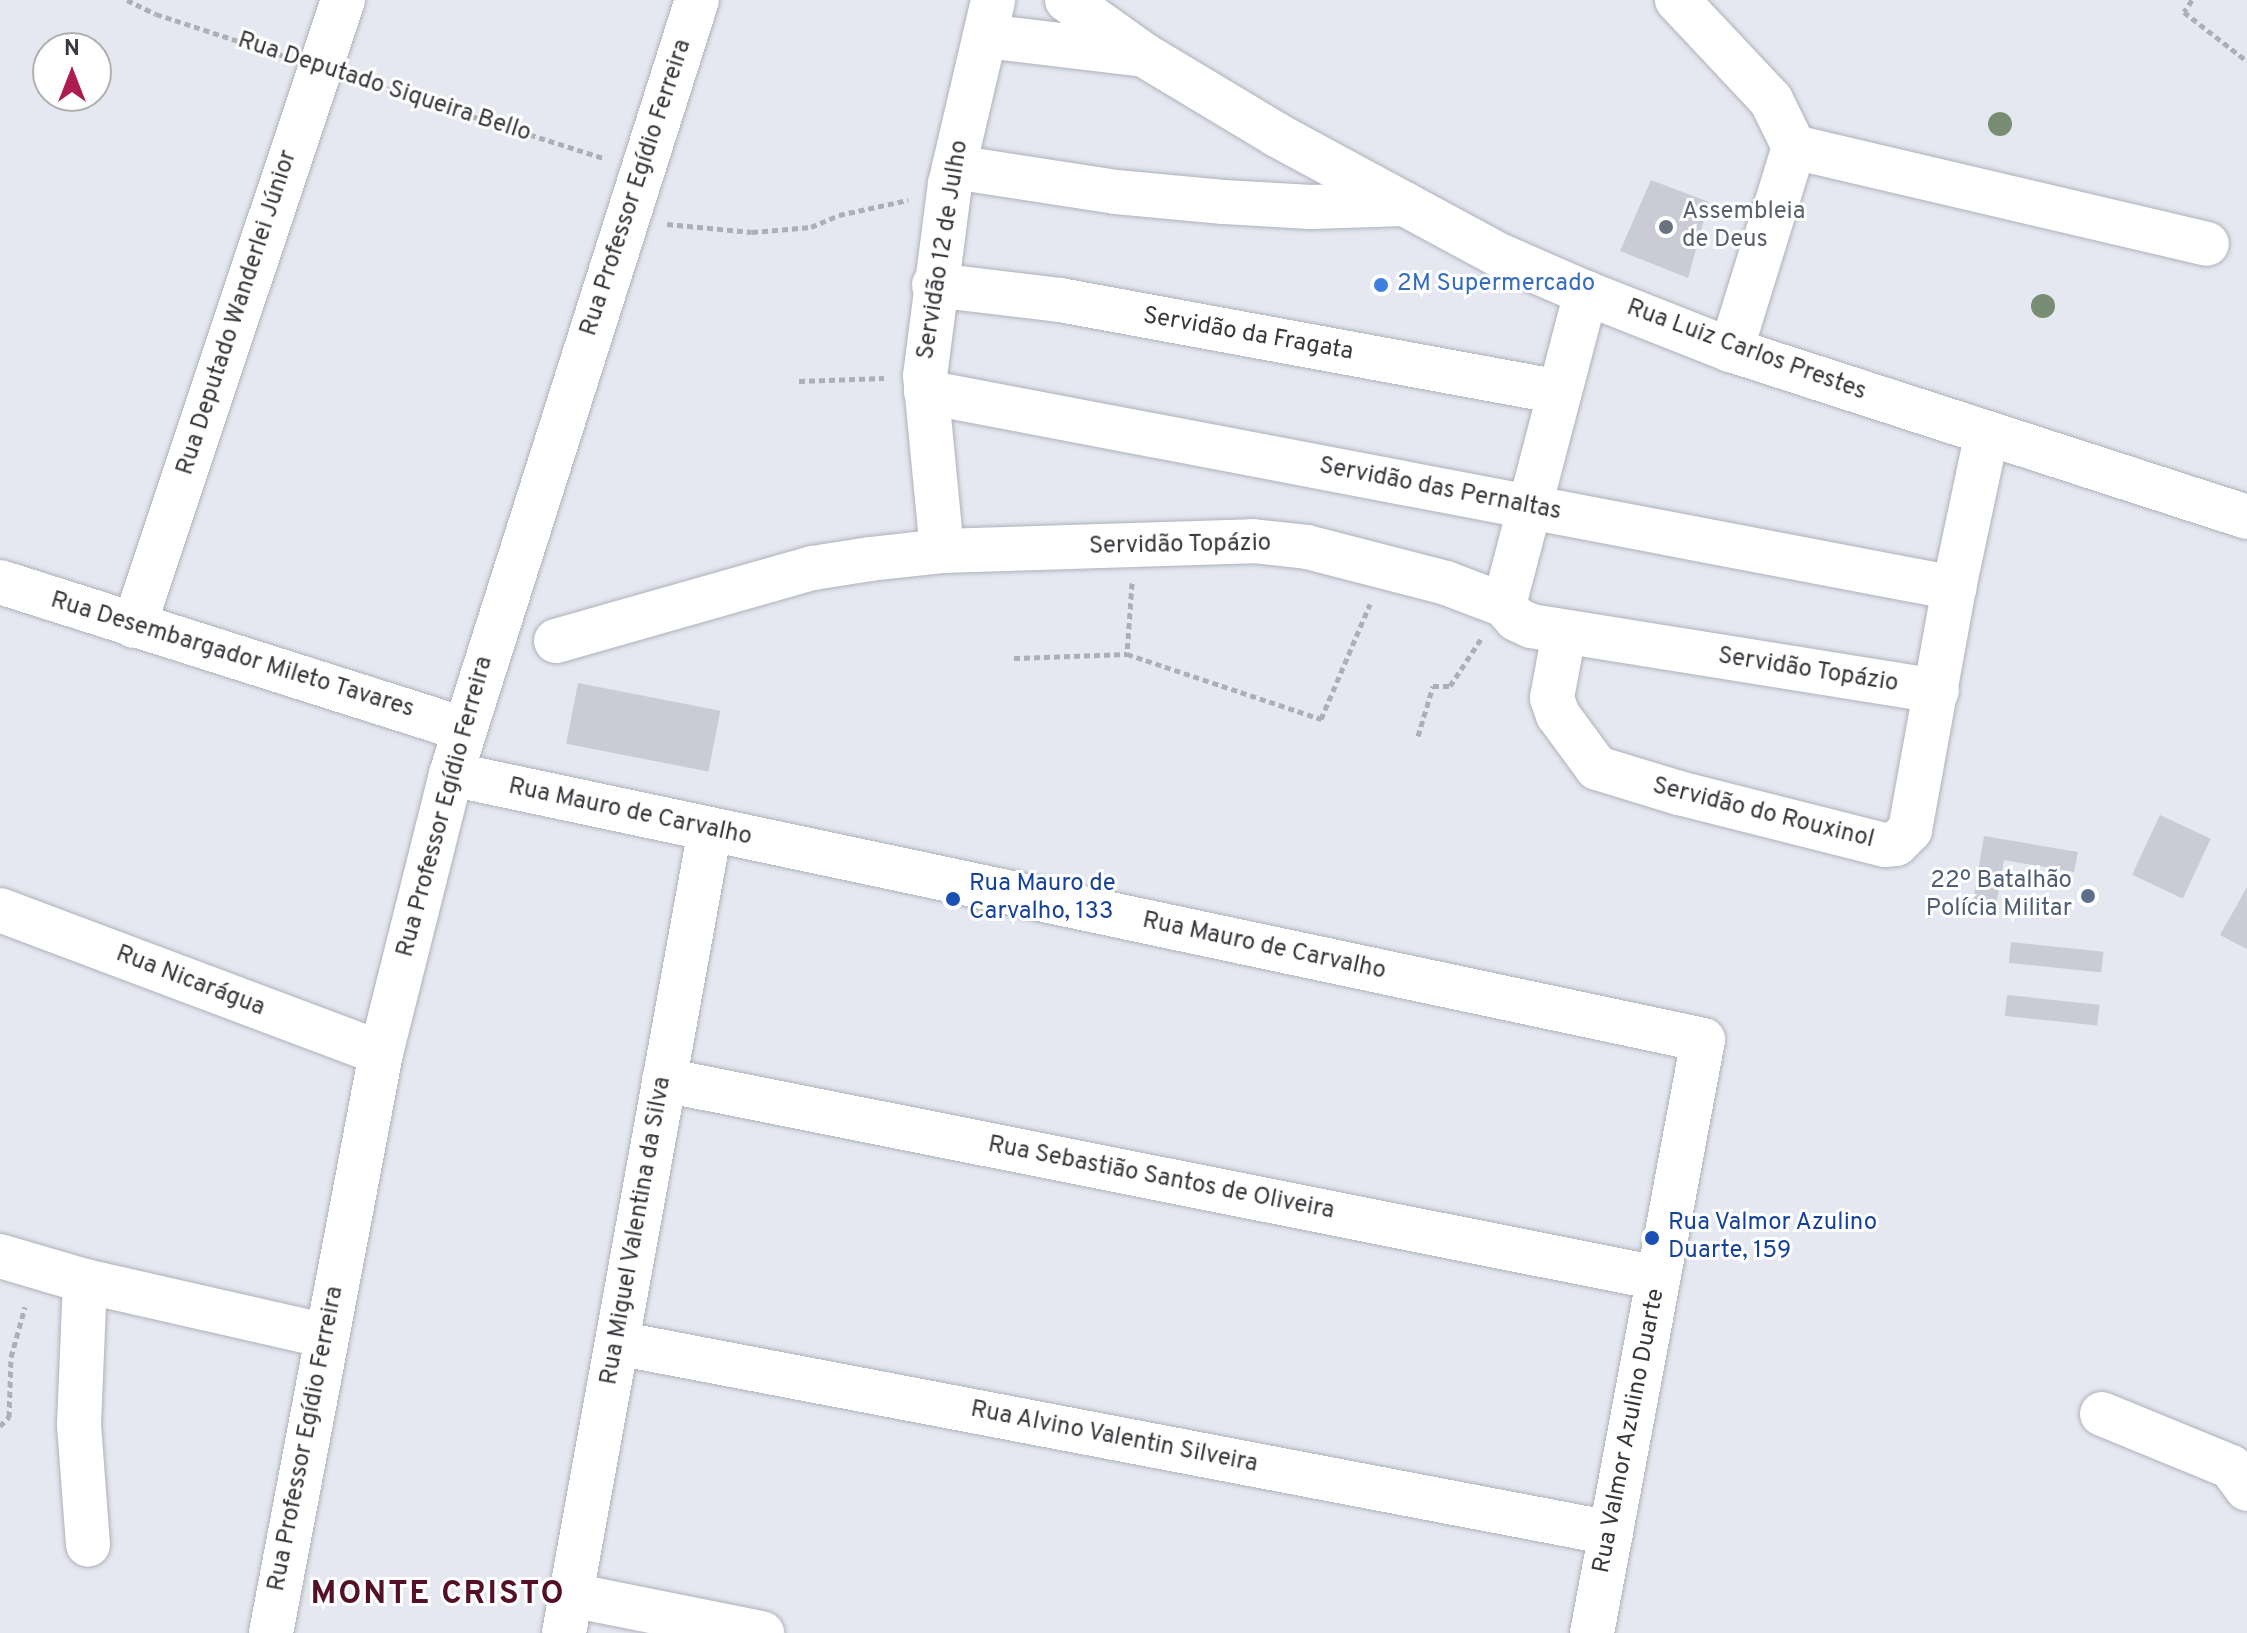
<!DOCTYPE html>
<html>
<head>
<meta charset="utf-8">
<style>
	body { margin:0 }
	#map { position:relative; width:2247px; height:1633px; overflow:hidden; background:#e5e8f1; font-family:Overpass,sans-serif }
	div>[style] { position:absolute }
	.building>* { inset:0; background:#cbcbd5; transform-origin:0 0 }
	.path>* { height:5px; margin-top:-2.5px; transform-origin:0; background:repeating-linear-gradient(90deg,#adafb6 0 6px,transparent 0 10px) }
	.roads { filter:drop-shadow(0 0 2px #aeb1ba) drop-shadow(0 0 2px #aeb1ba) }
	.minor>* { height:44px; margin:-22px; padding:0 22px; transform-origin:22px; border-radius:22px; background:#fff }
	.major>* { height:44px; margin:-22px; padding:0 22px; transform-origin:22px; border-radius:22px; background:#fff }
	.trees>* { width:24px; height:24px; margin:-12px; border-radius:50%; background:#798d75 }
	.dots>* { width:22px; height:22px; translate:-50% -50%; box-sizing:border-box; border:4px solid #fff; border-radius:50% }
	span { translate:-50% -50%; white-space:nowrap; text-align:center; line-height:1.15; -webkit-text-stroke:6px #fff; paint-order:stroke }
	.street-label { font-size:24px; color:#38393d }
	.worship-label { font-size:24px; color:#5b616d }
	.left { translate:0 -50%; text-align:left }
	.shop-label { font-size:24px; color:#366cbe }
	.service-label { font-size:24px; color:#4e5e75 }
	.right { translate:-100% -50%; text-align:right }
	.transit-label { font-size:24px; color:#164399 }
	.district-label { font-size:32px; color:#541026; font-weight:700; letter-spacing:2px }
	.north { position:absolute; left:32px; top:32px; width:80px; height:80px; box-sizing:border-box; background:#fff; border:2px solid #afb0b1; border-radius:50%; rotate:0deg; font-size:22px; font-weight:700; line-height:32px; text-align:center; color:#38393d }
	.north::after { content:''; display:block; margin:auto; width:28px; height:36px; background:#ad1c51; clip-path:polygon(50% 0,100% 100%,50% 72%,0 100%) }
</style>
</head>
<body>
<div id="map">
	<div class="building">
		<div style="clip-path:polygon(1651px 180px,1709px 202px,1688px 278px,1620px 251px)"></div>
		<div style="left:578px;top:683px;width:145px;height:62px;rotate:11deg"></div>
		<div style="left:2160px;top:815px;width:56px;height:66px;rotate:25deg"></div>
		<div style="clip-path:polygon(1984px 836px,2078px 852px,2074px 872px,2004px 860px,1995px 912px,1972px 908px)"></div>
		<div style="clip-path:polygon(2247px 887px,2247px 949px,2220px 935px)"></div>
		<div style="left:2011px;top:942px;width:93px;height:21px;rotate:6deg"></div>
		<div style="left:2007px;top:995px;width:93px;height:21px;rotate:6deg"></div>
	</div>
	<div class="path">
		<div style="left:127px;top:0;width:32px;rotate:26deg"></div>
		<div style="left:156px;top:14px;width:135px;rotate:18.2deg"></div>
		<div style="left:2192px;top:0;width:14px;rotate:124deg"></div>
		<div style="left:2184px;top:12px;width:80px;rotate:37.9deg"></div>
		<div style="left:358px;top:80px;width:258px;rotate:17.6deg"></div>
		<div style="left:667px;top:224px;width:85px;rotate:5.4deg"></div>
		<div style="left:752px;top:232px;width:59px;rotate:-4.8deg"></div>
		<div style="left:811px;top:227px;width:30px;rotate:-23deg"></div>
		<div style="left:839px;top:215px;width:71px;rotate:-12.3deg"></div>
		<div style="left:799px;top:381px;width:85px;rotate:-2deg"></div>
		<div style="left:1132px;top:583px;width:71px;rotate:94deg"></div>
		<div style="left:1127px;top:654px;width:205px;rotate:18.5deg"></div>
		<div style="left:1321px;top:719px;width:125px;rotate:-66.9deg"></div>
		<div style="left:1014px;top:658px;width:113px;rotate:-2deg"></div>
		<div style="left:1418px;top:736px;width:52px;rotate:-73.3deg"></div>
		<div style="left:1433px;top:686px;width:17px"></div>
		<div style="left:1450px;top:686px;width:56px;rotate:-56.6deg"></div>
		<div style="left:0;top:1426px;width:13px;rotate:-45deg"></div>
		<div style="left:9px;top:1417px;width:60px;rotate:-88.1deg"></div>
		<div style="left:11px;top:1357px;width:52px;rotate:-74.4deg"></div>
	</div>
	<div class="roads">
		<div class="minor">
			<div style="left:1677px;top:0;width:137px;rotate:46.8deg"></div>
			<div style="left:1771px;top:100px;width:52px;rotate:63.9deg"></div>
			<div style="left:1794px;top:147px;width:213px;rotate:107.2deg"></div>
			<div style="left:985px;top:36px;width:160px;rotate:6.8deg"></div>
			<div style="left:1794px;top:147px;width:424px;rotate:13.2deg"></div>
			<div style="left:954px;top:167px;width:164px;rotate:8.8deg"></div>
			<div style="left:1116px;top:192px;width:108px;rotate:5.3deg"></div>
			<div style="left:1224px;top:202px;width:87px;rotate:3.3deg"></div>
			<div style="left:1311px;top:207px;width:94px;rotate:-1.8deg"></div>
			<div style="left:934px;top:285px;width:127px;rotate:6.8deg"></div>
			<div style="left:1060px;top:300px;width:508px;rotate:10.43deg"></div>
			<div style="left:926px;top:392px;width:1047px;rotate:10.79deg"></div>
			<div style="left:942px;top:551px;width:176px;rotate:-95.5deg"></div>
			<div style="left:925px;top:376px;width:194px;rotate:-82.6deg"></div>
			<div style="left:950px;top:184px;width:189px;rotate:-76.8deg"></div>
			<div style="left:0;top:582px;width:486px;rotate:17.6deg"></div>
			<div style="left:1504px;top:605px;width:323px;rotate:-75.3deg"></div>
			<div style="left:134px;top:626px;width:660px;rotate:-71.54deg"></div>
			<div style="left:1564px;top:633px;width:66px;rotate:100.5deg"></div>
			<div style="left:1552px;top:698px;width:18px;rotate:71deg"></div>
			<div style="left:1558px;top:715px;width:66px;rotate:53.7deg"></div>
			<div style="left:1597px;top:768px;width:86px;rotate:17deg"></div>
			<div style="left:1679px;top:793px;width:212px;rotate:14.2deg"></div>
			<div style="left:1885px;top:845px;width:11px;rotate:-5deg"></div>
			<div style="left:1896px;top:844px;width:20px;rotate:-45deg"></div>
			<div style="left:1910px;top:830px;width:246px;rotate:-79.7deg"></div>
			<div style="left:1954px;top:588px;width:158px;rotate:-78deg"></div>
			<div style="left:556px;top:641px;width:267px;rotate:-15.9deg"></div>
			<div style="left:813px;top:568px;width:58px;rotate:-9deg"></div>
			<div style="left:870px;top:559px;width:72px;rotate:-6.3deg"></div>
			<div style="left:942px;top:551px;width:311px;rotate:-1.8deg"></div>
			<div style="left:1253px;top:541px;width:54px;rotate:6.3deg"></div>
			<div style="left:1307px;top:547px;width:144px;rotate:14.5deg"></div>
			<div style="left:1446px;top:583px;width:62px;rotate:20.8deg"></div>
			<div style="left:1504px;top:605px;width:18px;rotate:49deg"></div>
			<div style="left:1516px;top:619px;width:17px;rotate:25deg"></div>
			<div style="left:1531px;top:626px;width:411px;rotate:9.1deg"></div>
			<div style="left:451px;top:774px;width:1280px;rotate:11.99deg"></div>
			<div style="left:1703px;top:1040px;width:603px;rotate:100.6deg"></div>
			<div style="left:0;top:910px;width:407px;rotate:20.6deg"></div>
			<div style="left:664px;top:1080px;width:1014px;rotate:11.27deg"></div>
			<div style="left:0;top:1256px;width:89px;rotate:16.4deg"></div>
			<div style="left:85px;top:1281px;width:248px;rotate:12.8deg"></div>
			<div style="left:85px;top:1281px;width:144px;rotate:92.4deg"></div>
			<div style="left:79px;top:1425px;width:120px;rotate:85.7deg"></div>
			<div style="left:617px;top:1343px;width:1012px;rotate:10.82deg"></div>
			<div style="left:2102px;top:1414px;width:139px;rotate:22.3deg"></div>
			<div style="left:2231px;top:1467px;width:27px;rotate:54deg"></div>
			<div style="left:571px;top:1595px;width:195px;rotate:11.3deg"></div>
			<div style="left:271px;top:1633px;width:590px;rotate:-79.26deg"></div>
			<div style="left:381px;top:1053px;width:288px;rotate:-75.9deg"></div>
			<div style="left:451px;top:774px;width:812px;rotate:-72.37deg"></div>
			<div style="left:564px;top:1633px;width:816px;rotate:-79.7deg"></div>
		</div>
		<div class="major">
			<div style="left:1067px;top:0;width:95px;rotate:35.5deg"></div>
			<div style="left:1144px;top:55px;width:155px;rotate:31deg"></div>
			<div style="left:1277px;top:135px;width:255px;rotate:28.4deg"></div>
			<div style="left:1501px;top:256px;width:93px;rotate:23.5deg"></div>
			<div style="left:1586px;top:293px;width:156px;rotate:21.5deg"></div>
			<div style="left:1731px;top:350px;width:542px;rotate:17.93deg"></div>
		</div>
	</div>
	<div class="trees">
		<div style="left:2000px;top:124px"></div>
		<div style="left:2043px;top:306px"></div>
	</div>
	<div class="dots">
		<div style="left:1666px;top:227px;background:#6b7280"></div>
		<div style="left:1381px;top:285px;background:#3f7fe0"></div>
		<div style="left:2088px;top:896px;background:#5c6f8a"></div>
		<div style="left:953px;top:899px;background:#1a4fb4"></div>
		<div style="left:1652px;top:1238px;background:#1a4fb4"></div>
	</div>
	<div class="street-label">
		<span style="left:384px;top:88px;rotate:18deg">Rua Deputado Siqueira Bello</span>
		<span style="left:637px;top:188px;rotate:-72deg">Rua Professor Egídio Ferreira</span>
		<span style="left:944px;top:250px;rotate:-81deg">Servidão 12 de Julho</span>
		<span style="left:238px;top:313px;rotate:-72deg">Rua Deputado Wanderlei Júnior</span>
		<span style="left:1248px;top:335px;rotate:10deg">Servidão da Fragata</span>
		<span style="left:1746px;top:351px;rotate:20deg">Rua Luiz Carlos Prestes</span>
		<span style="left:1440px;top:490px;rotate:11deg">Servidão das Pernaltas</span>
		<span style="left:1180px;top:546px;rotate:-1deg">Servidão Topázio</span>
		<span style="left:232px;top:656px;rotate:17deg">Rua Desembargador Mileto Tavares</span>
		<span style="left:1808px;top:671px;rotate:9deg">Servidão Topázio</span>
		<span style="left:446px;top:807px;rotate:-75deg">Rua Professor Egídio Ferreira</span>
		<span style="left:630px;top:813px;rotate:12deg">Rua Mauro de Carvalho</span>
		<span style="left:1763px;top:814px;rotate:14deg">Servidão do Rouxinol</span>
		<span style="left:1264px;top:947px;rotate:12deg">Rua Mauro de Carvalho</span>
		<span style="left:190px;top:982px;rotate:21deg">Rua Nicarágua</span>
		<span style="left:1161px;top:1179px;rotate:11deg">Rua Sebastião Santos de Oliveira</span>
		<span style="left:637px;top:1231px;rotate:-80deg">Rua Miguel Valentina da Silva</span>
		<span style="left:1630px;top:1431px;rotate:-79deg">Rua Valmor Azulino Duarte</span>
		<span style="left:1114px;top:1438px;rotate:11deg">Rua Alvino Valentin Silveira</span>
		<span style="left:307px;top:1439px;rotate:-79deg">Rua Professor Egídio Ferreira</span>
	</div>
	<div class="worship-label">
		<span class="left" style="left:1682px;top:227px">Assembleia<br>de Deus</span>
	</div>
	<div class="shop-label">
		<span class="left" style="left:1397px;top:285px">2M Supermercado</span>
	</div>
	<div class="service-label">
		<span class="right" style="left:2072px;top:896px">22º Batalhão<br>Polícia Militar</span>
	</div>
	<div class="transit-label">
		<span class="left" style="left:969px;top:899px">Rua Mauro de<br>Carvalho, 133</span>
		<span class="left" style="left:1668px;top:1238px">Rua Valmor Azulino<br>Duarte, 159</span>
	</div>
	<div class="district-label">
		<span style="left:438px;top:1595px">MONTE CRISTO</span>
	</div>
	<div class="north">N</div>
</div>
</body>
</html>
